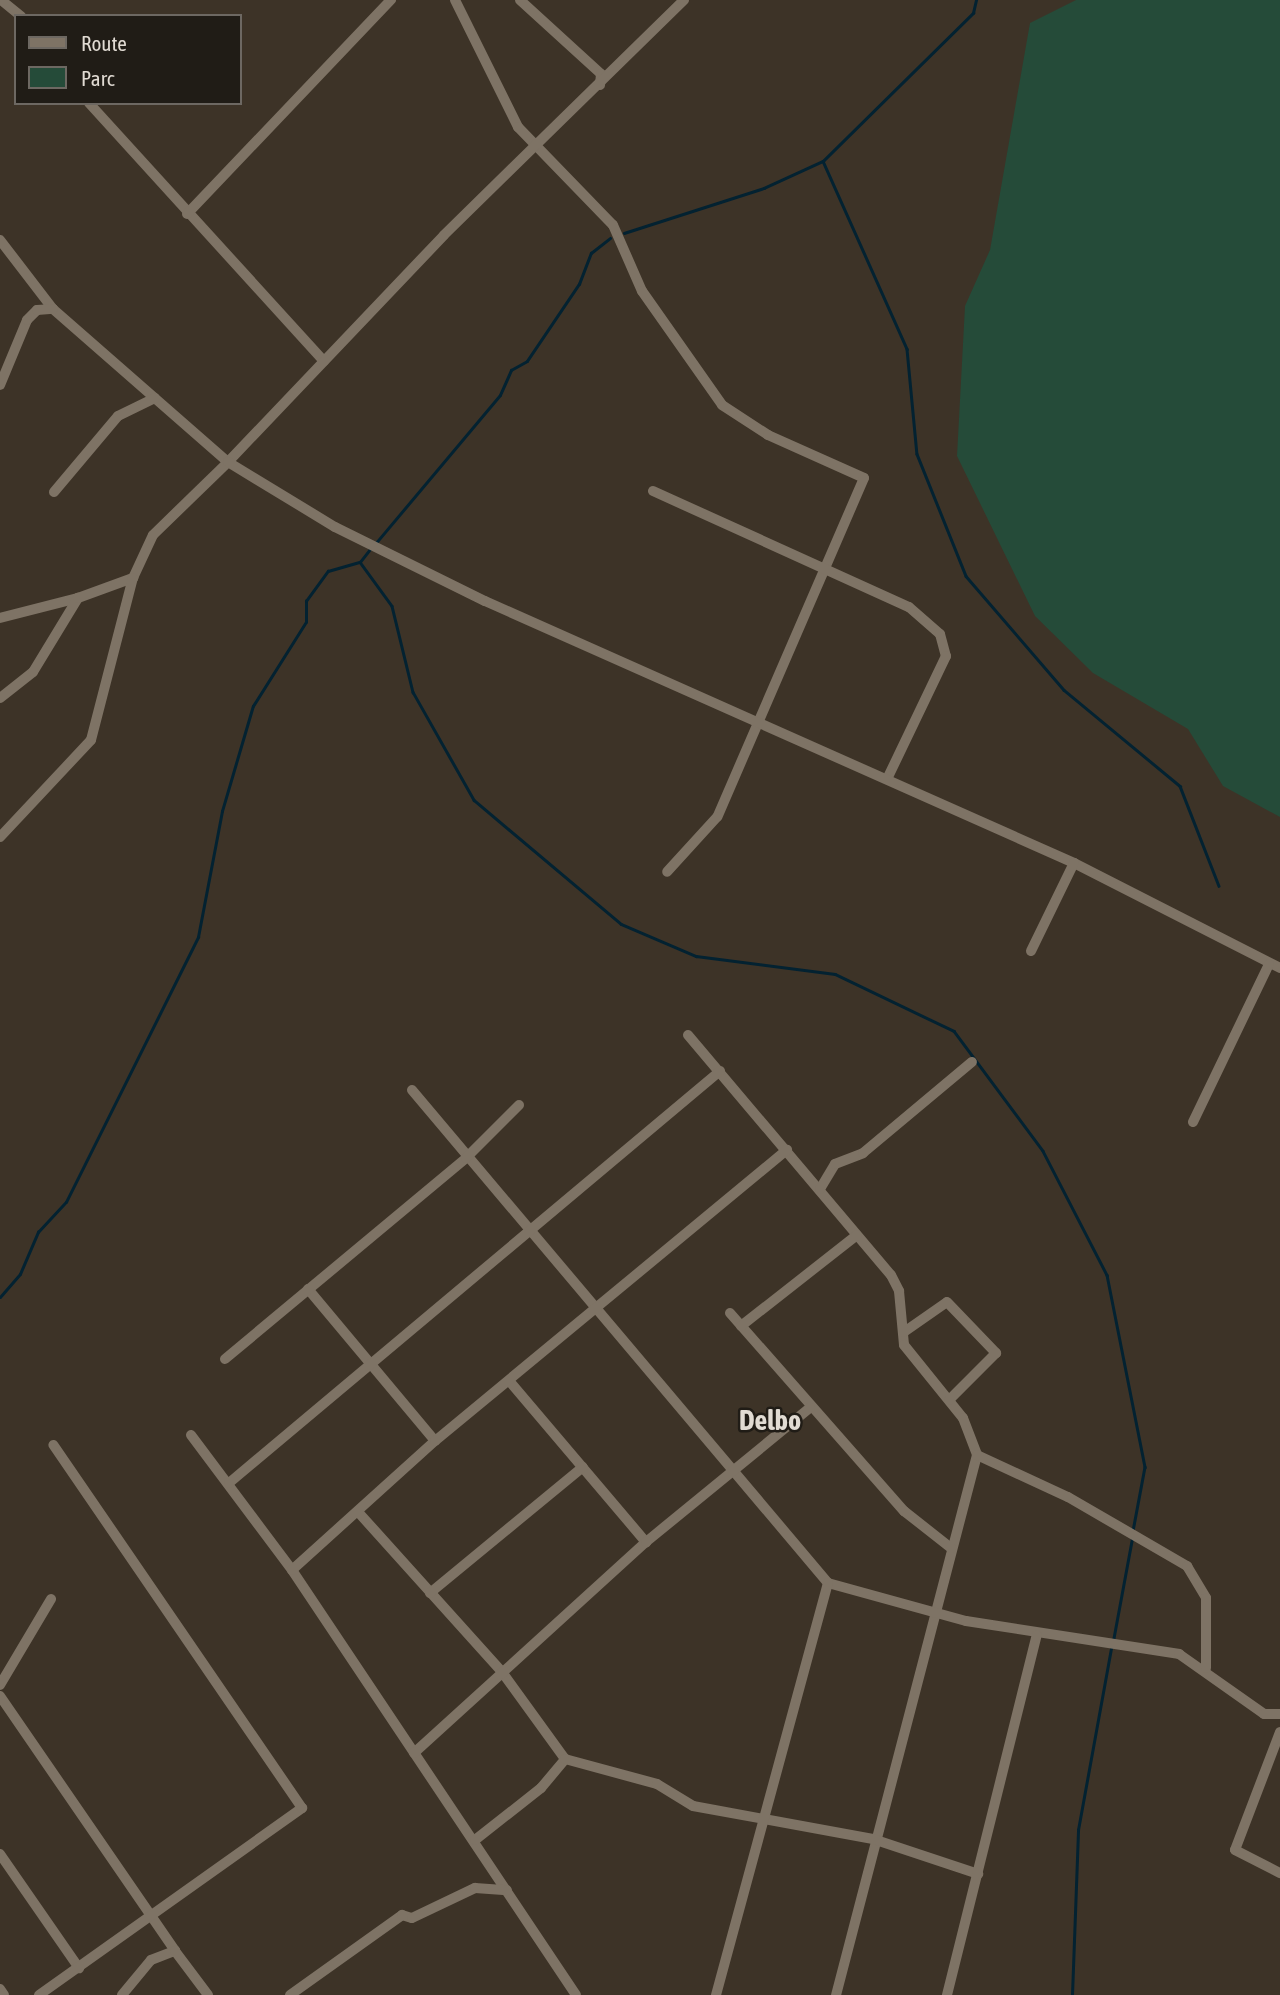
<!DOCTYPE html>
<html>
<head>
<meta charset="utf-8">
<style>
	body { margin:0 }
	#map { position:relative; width:1280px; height:1995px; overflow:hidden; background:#3d3327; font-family:"Asap Condensed",sans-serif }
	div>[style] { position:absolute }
	.green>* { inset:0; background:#254b39 }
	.stream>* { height:2.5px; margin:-1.25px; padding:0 1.25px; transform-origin:1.25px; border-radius:1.25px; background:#032231 }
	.minor>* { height:10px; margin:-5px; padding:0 5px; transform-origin:5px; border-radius:5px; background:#7e7365 }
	span { translate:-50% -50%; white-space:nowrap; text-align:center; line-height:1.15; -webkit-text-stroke:5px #201c16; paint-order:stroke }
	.quarter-label { font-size:28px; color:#e1dbd3; font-weight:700 }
	.legend { position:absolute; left:14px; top:14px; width:228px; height:91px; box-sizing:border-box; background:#201c16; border:2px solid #6d6862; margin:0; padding:9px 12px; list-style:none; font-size:21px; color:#e1dbd3 }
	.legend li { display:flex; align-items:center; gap:14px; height:35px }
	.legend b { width:35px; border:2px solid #6d6862 }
</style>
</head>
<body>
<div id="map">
	<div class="green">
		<div style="clip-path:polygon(1076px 0,1280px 0,1280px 817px,1223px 786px,1188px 729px,1093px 673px,1035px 616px,957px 456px,965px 306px,990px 250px,1030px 23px)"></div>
	</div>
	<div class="stream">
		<div style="left:823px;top:161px;width:206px;rotate:65.9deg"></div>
		<div style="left:907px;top:349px;width:105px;rotate:84.6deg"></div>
		<div style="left:917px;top:454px;width:131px;rotate:68.1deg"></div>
		<div style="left:966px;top:576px;width:150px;rotate:49.3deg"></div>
		<div style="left:1064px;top:690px;width:151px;rotate:39.6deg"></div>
		<div style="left:1180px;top:786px;width:107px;rotate:68.7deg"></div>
		<div style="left:624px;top:233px;width:147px;rotate:-17.8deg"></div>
		<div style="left:764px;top:188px;width:65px;rotate:-24.6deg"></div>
		<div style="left:823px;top:161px;width:211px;rotate:-44.6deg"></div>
		<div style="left:973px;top:13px;width:13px;rotate:-77deg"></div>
		<div style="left:375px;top:544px;width:194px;rotate:-50deg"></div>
		<div style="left:500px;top:395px;width:27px;rotate:-66deg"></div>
		<div style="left:511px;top:370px;width:18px;rotate:-29deg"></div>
		<div style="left:527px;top:361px;width:93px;rotate:-56deg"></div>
		<div style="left:579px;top:284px;width:33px;rotate:-69deg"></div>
		<div style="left:591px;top:253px;width:24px;rotate:-38deg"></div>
		<div style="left:360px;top:562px;width:54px;rotate:54deg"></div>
		<div style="left:392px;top:606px;width:89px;rotate:76.3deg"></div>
		<div style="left:413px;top:692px;width:124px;rotate:60.5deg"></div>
		<div style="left:474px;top:800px;width:192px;rotate:40.1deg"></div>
		<div style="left:621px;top:924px;width:82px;rotate:23.1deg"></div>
		<div style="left:696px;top:956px;width:140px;rotate:7.4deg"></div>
		<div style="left:835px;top:974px;width:132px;rotate:25.6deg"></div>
		<div style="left:954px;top:1031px;width:149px;rotate:53.4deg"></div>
		<div style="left:1043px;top:1151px;width:140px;rotate:62.7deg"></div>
		<div style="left:1107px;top:1275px;width:196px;rotate:78.8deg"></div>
		<div style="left:1145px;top:1467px;width:65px;rotate:100.6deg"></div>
		<div style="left:0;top:1297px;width:30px;rotate:-49deg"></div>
		<div style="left:20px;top:1274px;width:46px;rotate:-66.8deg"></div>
		<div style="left:38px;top:1232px;width:41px;rotate:-47deg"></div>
		<div style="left:66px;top:1202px;width:296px;rotate:-63.5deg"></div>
		<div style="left:198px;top:937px;width:128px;rotate:-79.2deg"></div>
		<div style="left:222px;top:811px;width:109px;rotate:-73.6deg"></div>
		<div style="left:253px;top:706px;width:99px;rotate:-57.8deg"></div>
		<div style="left:306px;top:622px;width:21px;rotate:-90deg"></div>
		<div style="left:306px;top:601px;width:37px;rotate:-54deg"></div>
		<div style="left:328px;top:571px;width:33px;rotate:-16deg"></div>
		<div style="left:360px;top:562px;width:16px;rotate:-52deg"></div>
		<div style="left:1113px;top:1641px;width:105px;rotate:-79.5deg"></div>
		<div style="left:1072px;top:1995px;width:165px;rotate:-87.9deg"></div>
		<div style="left:1078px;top:1830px;width:185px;rotate:-79.7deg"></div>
	</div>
	<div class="minor">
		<div style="left:1px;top:0;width:26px;rotate:39deg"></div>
		<div style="left:455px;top:0;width:142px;rotate:63.6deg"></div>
		<div style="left:518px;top:127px;width:136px;rotate:45.9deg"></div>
		<div style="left:613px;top:225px;width:72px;rotate:66.3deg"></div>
		<div style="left:642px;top:291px;width:139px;rotate:54.9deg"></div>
		<div style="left:722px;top:405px;width:55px;rotate:33.1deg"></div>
		<div style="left:768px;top:435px;width:105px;rotate:24.1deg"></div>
		<div style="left:864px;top:478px;width:369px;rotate:113.4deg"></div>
		<div style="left:717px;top:817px;width:74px;rotate:132.3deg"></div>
		<div style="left:520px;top:0;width:110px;rotate:42.4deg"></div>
		<div style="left:601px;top:74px;width:11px;rotate:95deg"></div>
		<div style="left:89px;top:103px;width:349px;rotate:47.7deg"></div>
		<div style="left:187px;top:214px;width:296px;rotate:-46.4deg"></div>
		<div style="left:0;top:240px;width:87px;rotate:52.5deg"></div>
		<div style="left:53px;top:309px;width:232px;rotate:41.2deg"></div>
		<div style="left:228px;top:462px;width:313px;rotate:-46.4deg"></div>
		<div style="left:444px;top:235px;width:336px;rotate:-44.4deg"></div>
		<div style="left:0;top:385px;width:70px;rotate:-67.4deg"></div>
		<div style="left:27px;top:320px;width:14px;rotate:-45deg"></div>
		<div style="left:37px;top:310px;width:16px;rotate:-4deg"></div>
		<div style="left:653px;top:491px;width:281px;rotate:24.4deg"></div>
		<div style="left:909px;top:607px;width:41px;rotate:41.1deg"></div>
		<div style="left:940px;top:634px;width:23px;rotate:75deg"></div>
		<div style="left:946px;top:656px;width:136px;rotate:115.6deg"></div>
		<div style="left:54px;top:492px;width:99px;rotate:-49.9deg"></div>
		<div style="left:118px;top:416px;width:41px;rotate:-25.9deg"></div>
		<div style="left:0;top:618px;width:81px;rotate:-14.4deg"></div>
		<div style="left:0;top:698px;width:42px;rotate:-38.2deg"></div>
		<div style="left:33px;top:672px;width:87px;rotate:-58.7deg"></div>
		<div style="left:78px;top:598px;width:59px;rotate:-20deg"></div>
		<div style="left:133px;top:578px;width:47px;rotate:-65.1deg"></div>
		<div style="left:153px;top:535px;width:105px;rotate:-44.2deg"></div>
		<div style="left:228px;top:462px;width:125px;rotate:31.3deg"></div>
		<div style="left:335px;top:527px;width:167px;rotate:26.3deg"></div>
		<div style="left:485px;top:601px;width:645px;rotate:23.98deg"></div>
		<div style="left:1074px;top:863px;width:231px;rotate:27deg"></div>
		<div style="left:0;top:837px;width:133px;rotate:-46.8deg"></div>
		<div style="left:91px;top:740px;width:167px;rotate:-75.5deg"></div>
		<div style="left:1031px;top:951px;width:98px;rotate:-64deg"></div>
		<div style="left:688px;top:1035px;width:314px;rotate:49.8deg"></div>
		<div style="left:891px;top:1275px;width:18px;rotate:63deg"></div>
		<div style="left:899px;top:1291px;width:54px;rotate:84.7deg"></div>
		<div style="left:904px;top:1345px;width:94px;rotate:51.1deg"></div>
		<div style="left:963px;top:1418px;width:40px;rotate:69deg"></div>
		<div style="left:977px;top:1455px;width:558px;rotate:104.63deg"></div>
		<div style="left:412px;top:1090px;width:645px;rotate:49.84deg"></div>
		<div style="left:828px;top:1583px;width:143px;rotate:15.4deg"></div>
		<div style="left:966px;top:1621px;width:216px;rotate:8.8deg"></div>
		<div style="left:1179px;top:1654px;width:104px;rotate:35.2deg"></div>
		<div style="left:1264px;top:1714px;width:16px"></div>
		<div style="left:1193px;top:1122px;width:175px;rotate:-64.3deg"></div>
		<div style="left:820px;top:1189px;width:29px;rotate:-59deg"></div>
		<div style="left:835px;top:1164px;width:30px;rotate:-21deg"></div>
		<div style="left:863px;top:1153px;width:142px;rotate:-39.9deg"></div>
		<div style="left:308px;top:1289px;width:198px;rotate:50.1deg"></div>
		<div style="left:730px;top:1313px;width:264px;rotate:48.7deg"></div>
		<div style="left:904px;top:1511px;width:60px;rotate:38.2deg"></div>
		<div style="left:741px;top:1326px;width:147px;rotate:-38.1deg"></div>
		<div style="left:904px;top:1332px;width:52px;rotate:-34.9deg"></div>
		<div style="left:947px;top:1302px;width:71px;rotate:46.1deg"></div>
		<div style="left:996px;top:1353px;width:66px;rotate:135deg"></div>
		<div style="left:225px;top:1359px;width:314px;rotate:-39.8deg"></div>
		<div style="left:466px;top:1158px;width:75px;rotate:-45deg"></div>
		<div style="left:511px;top:1383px;width:209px;rotate:49.7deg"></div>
		<div style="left:191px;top:1435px;width:169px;rotate:53.2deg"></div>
		<div style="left:292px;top:1570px;width:511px;rotate:56.25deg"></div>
		<div style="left:977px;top:1455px;width:100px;rotate:24.8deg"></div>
		<div style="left:1068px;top:1497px;width:138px;rotate:30.1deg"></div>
		<div style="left:1187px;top:1566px;width:37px;rotate:59deg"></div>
		<div style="left:1206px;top:1598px;width:70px;rotate:90deg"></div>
		<div style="left:229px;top:1483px;width:641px;rotate:-40deg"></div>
		<div style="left:359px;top:1513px;width:214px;rotate:48deg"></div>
		<div style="left:502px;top:1672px;width:107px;rotate:54.1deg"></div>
		<div style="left:292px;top:1570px;width:193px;rotate:-42.1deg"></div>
		<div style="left:435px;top:1441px;width:457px;rotate:-39.6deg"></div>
		<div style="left:430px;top:1593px;width:198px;rotate:-39.5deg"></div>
		<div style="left:0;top:1685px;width:100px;rotate:-59.3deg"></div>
		<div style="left:0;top:1696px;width:309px;rotate:55.5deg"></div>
		<div style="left:1280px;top:1732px;width:126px;rotate:110.9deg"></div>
		<div style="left:1235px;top:1850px;width:51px;rotate:27.1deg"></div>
		<div style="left:414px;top:1753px;width:314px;rotate:-42.3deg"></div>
		<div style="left:646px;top:1542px;width:212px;rotate:-39.3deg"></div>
		<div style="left:475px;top:1840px;width:84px;rotate:-38.2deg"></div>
		<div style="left:541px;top:1788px;width:38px;rotate:-50deg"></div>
		<div style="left:565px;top:1759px;width:95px;rotate:15.2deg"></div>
		<div style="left:657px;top:1784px;width:42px;rotate:31.4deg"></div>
		<div style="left:693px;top:1806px;width:183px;rotate:10.4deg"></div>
		<div style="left:873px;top:1839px;width:111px;rotate:18.4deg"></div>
		<div style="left:0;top:1854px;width:139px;rotate:55.3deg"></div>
		<div style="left:0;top:1989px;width:7px;rotate:56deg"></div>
		<div style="left:39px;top:1995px;width:323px;rotate:-35.4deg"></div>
		<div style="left:302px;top:1808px;width:440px;rotate:-124.4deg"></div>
		<div style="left:122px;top:1995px;width:45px;rotate:-50.4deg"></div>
		<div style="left:151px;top:1960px;width:26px;rotate:-21deg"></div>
		<div style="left:175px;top:1951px;width:55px;rotate:53.1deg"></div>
		<div style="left:290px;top:1995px;width:138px;rotate:-35.5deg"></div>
		<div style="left:402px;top:1915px;width:10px;rotate:17deg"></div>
		<div style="left:412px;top:1918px;width:70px;rotate:-25.5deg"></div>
		<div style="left:475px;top:1888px;width:32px;rotate:4deg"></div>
		<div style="left:716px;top:1995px;width:427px;rotate:-74.8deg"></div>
		<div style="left:947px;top:1995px;width:371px;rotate:-76deg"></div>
	</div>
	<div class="quarter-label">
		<span style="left:770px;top:1420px">Delbo</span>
	</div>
	<ul class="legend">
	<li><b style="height:9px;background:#7e7365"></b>Route</li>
	<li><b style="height:19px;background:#254b39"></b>Parc</li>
	</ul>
</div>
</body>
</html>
